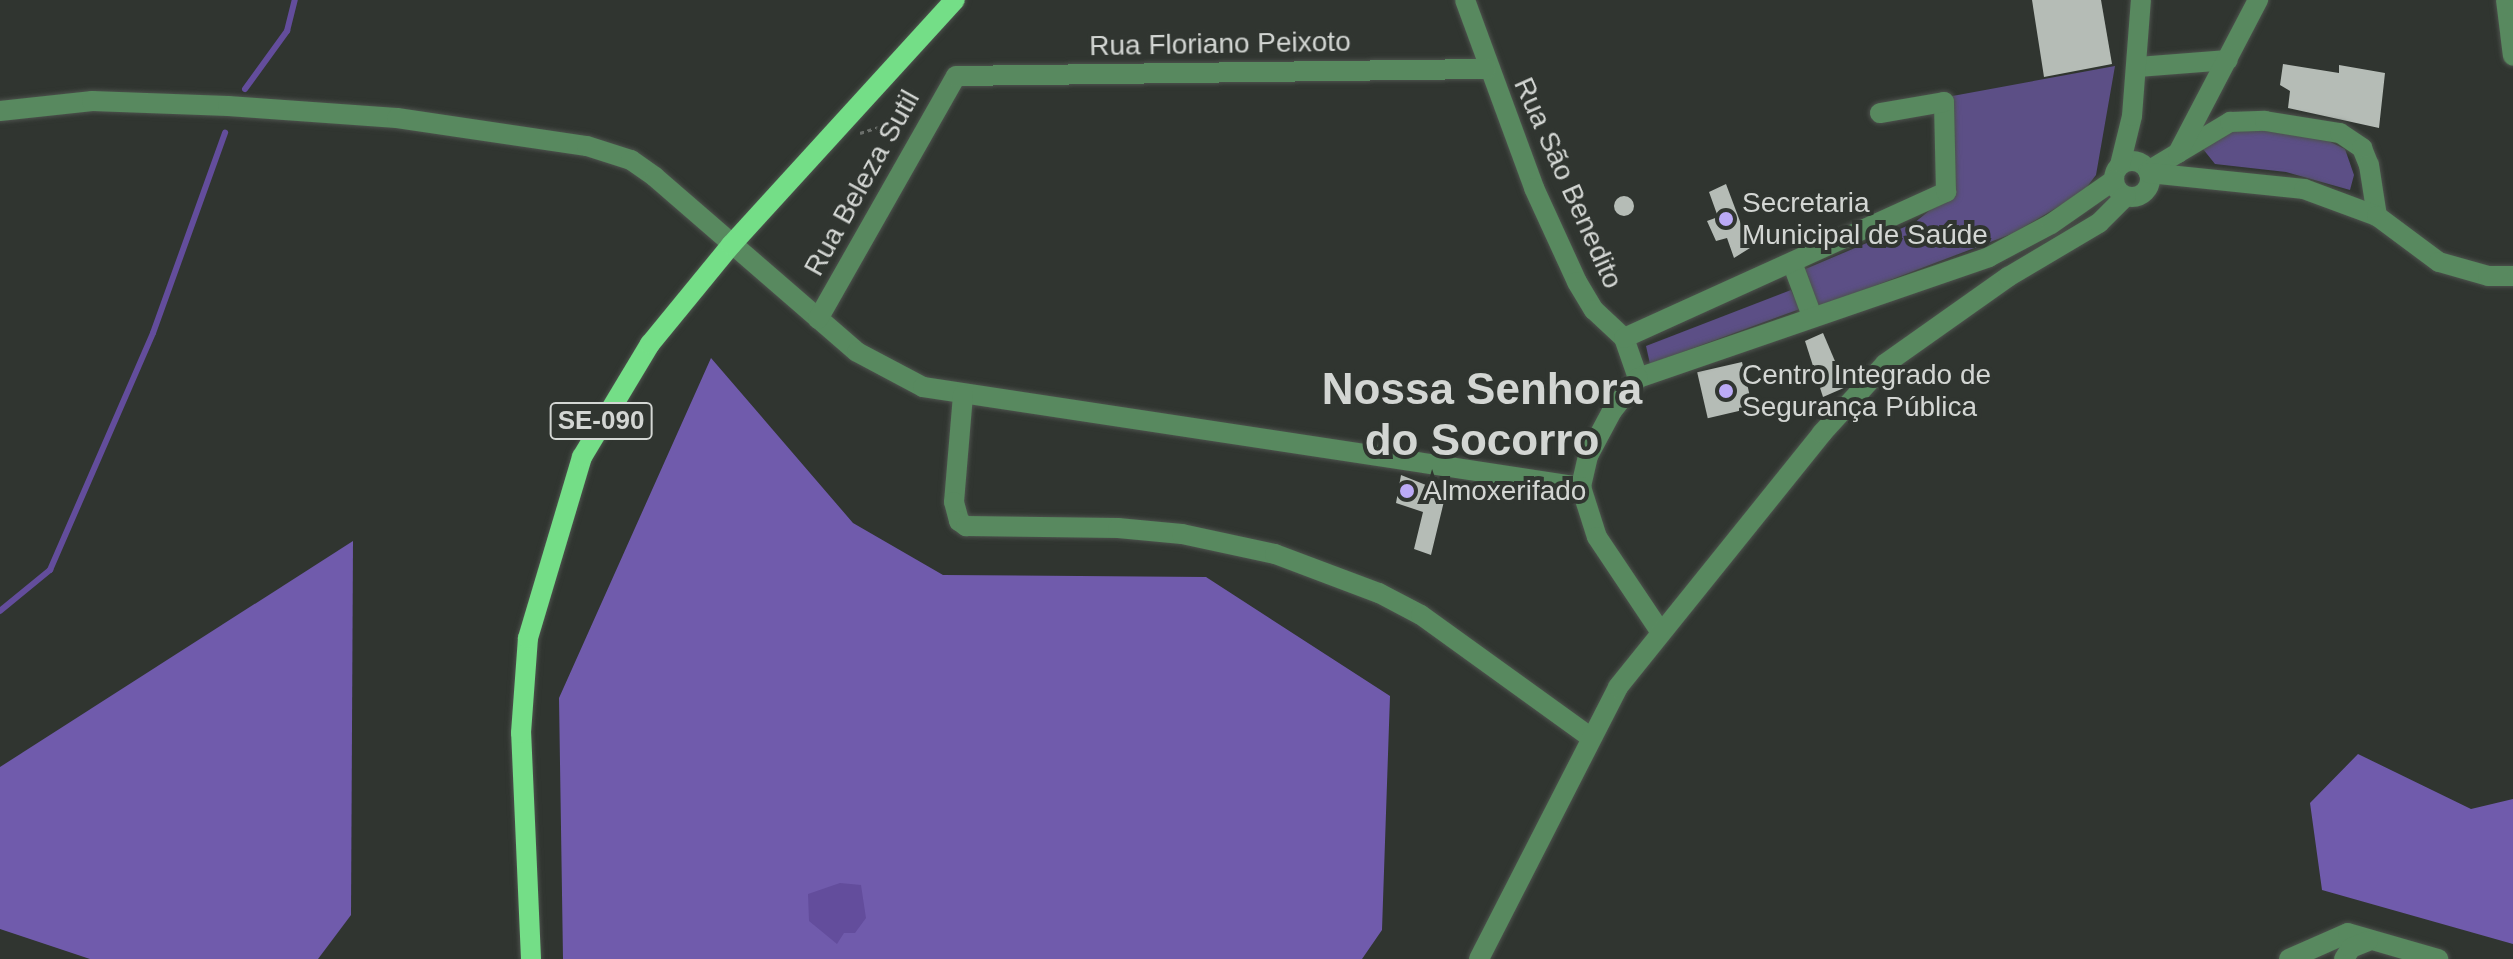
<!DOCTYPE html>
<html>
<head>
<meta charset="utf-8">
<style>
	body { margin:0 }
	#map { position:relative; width:2513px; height:959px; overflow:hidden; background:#303530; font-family:Arial,sans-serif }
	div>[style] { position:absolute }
	.green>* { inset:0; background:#5c4f86 }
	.forest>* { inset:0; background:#705bac }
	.water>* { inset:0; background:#634d9c }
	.stream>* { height:6px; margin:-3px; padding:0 3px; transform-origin:3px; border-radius:3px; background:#634d9c }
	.building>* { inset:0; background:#b5bcb6; transform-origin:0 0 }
	.round { border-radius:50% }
	.path>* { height:3px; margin-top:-1.5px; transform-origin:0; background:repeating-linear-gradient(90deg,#6b6f6b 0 4px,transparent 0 8px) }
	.roads { filter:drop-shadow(0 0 2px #4d524d) drop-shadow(0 0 2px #4d524d) }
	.minor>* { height:20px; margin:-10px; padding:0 10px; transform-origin:10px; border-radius:10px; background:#58895f }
	.minor>.ring { margin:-10px; padding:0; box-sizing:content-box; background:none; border:20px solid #58895f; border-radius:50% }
	.major>* { height:20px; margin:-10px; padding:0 10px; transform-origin:10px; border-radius:10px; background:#74de87 }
	.dots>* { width:22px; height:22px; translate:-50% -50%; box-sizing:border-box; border:4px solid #303530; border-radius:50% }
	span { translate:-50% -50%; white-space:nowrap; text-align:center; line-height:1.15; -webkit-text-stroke:8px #303530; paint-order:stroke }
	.shield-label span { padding:2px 6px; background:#303530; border:2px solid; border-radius:6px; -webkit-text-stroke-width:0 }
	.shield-label { font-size:26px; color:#d3d6d3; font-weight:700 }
	.street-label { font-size:28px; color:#d3d6d3 }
	.poi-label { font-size:28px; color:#d3d6d3 }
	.left { translate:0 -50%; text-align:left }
	.town-label { font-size:44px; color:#d3d6d3; font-weight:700 }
</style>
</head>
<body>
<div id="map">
	<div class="green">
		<div style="clip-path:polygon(2115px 66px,2096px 175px,2083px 192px,2014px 233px,1819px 307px,1803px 270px,1914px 223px,1950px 194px,1947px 97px)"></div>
		<div style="clip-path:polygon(2243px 128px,2324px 139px,2345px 149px,2354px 175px,2350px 190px,2286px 172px,2215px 164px,2203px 149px,2221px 135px)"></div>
		<div style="clip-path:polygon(1791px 290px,1800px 309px,1650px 364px,1646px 346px)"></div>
	</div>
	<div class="forest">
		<div style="clip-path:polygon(711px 358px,853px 523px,943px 575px,1206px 577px,1390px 696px,1382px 930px,1362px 959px,563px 959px,559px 698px)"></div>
		<div style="clip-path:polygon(353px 541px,351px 915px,318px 959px,90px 959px,0 929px,0 767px)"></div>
		<div style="clip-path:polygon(2358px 754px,2471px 809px,2513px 799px,2513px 944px,2322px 890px,2310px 803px)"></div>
	</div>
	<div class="water">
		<div style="clip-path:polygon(840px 883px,861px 885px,866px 918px,855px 933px,844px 933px,837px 944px,809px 921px,808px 894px)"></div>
	</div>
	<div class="stream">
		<div style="left:245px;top:89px;width:72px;rotate:-54.1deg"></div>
		<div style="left:287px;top:31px;width:32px;rotate:-76deg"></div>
		<div style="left:0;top:611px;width:65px;rotate:-39.4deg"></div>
		<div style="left:50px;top:570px;width:258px;rotate:-66.5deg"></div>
		<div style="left:153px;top:333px;width:213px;rotate:-70.2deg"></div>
	</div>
	<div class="building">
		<div style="clip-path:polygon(2032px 0,2101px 0,2112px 64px,2044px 77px)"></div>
		<div style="clip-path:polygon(2283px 64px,2339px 73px,2339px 65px,2385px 73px,2379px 128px,2288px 108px,2290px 91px,2280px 85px)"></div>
		<div style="clip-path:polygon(1726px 184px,1750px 248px,1734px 258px,1727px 238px,1716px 241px,1707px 221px,1718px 217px,1709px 192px)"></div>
		<div class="round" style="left:1614px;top:196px;width:20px;height:20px"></div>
		<div style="clip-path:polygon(1823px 333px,1846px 387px,1823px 397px,1805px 341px)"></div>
		<div style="left:1742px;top:362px;width:47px;height:46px;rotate:77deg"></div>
		<div style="clip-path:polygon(1401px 475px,1446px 493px,1431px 555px,1414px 549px,1423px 512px,1396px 503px)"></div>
	</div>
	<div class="path">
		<div style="left:860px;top:133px;width:52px;rotate:-17.7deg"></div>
	</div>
	<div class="roads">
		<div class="minor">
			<div style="left:1465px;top:0;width:200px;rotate:69.8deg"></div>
			<div style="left:1534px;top:188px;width:103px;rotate:65.4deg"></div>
			<div style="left:1577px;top:282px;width:33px;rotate:59deg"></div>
			<div style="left:1594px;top:310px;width:41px;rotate:43deg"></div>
			<div style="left:1624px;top:338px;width:42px;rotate:70.7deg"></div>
			<div style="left:2506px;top:0;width:56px;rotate:82.9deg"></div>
			<div style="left:2138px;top:67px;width:90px;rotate:-4.4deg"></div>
			<div style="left:0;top:111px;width:93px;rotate:-6.2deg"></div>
			<div style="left:92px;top:101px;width:136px;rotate:2.1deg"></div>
			<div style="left:228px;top:106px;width:169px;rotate:4.1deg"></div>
			<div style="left:397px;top:118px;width:192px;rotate:8.4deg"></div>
			<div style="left:587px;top:146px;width:46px;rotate:17.7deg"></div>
			<div style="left:631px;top:160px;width:29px;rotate:35deg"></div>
			<div style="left:655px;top:177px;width:267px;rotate:40.9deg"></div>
			<div style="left:857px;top:352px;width:75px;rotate:27.9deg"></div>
			<div style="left:923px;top:387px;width:666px;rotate:8.64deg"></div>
			<div style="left:2178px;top:153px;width:61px;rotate:-30.8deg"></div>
			<div style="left:2230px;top:122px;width:35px;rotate:-2deg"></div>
			<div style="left:2265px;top:121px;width:76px;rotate:9.1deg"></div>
			<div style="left:2340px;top:133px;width:27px;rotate:34deg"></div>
			<div style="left:2362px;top:148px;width:18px;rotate:68deg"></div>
			<div style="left:2369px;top:165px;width:52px;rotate:81.1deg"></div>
			<div class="ring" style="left:2114px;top:161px;width:16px;height:16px"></div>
			<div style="left:2120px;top:165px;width:50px;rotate:-76.2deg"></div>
			<div style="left:2132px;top:116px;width:116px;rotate:-85.6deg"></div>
			<div style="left:2148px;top:171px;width:35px;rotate:-31deg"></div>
			<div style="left:2178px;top:153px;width:173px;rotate:-62.4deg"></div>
			<div style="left:2149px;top:173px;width:156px;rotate:5.9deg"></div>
			<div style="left:2304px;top:189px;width:78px;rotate:20.3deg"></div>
			<div style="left:2377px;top:216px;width:77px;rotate:36.6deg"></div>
			<div style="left:2439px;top:262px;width:51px;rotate:15.9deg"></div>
			<div style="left:2488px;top:276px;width:25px"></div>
			<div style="left:1793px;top:265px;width:54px;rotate:69.6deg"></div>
			<div style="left:818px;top:319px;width:279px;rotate:-60.4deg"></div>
			<div style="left:956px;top:76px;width:530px;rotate:-0.76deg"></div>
			<div style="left:1624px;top:338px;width:354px;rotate:-24.4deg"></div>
			<div style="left:1946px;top:192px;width:90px;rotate:-91.3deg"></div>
			<div style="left:1944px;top:102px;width:65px;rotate:170.2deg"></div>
			<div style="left:1638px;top:378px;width:371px;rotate:-19deg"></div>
			<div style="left:1989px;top:257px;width:70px;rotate:-28deg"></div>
			<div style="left:2051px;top:224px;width:77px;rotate:-34.9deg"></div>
			<div style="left:1638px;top:378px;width:42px;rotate:128.2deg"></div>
			<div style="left:1612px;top:411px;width:51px;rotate:118.1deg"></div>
			<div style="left:1588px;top:456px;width:32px;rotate:103deg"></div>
			<div style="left:1581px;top:487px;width:52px;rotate:72.3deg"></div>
			<div style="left:1597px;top:537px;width:113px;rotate:56.2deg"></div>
			<div style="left:963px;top:395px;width:107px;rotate:94.8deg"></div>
			<div style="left:954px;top:502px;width:20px;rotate:75deg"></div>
			<div style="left:959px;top:521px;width:9px;rotate:36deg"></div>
			<div style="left:966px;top:526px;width:152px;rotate:0.8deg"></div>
			<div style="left:1118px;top:528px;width:64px;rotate:5.4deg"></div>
			<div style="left:1182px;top:534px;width:95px;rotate:12.1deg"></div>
			<div style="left:1275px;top:554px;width:111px;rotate:20.6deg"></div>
			<div style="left:1379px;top:593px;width:47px;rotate:27.6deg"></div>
			<div style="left:1421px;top:615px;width:207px;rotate:35.8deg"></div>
			<div style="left:1479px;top:959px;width:305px;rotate:-62.9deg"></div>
			<div style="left:1618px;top:687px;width:326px;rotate:-51.2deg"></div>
			<div style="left:1822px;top:433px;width:93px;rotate:-47.6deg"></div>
			<div style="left:1885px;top:364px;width:151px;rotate:-35.3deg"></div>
			<div style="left:2008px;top:277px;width:106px;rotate:-30.7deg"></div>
			<div style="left:2099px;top:223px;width:38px;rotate:-45deg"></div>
			<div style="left:2289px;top:959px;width:64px;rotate:-23.8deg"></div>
			<div style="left:2348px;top:933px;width:94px;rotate:16.1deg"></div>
			<div style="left:2344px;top:959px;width:13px;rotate:-58deg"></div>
			<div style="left:2351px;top:948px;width:18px;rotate:-22deg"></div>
		</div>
		<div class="major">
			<div style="left:531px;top:959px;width:226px;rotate:-92.5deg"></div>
			<div style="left:521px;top:733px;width:95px;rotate:-85.8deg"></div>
			<div style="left:528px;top:638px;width:189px;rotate:-73.4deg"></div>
			<div style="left:582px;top:457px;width:132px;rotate:-59deg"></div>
			<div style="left:650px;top:344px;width:128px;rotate:-50.7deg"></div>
			<div style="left:731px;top:245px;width:332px;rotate:-47.6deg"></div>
		</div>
	</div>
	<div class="dots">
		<div style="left:1726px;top:219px;background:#bbaaf6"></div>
		<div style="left:1726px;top:391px;background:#bbaaf6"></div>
		<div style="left:1407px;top:491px;background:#bbaaf6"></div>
	</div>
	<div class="shield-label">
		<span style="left:601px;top:421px">SE-090</span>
	</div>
	<div class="street-label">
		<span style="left:1220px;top:44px;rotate:-1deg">Rua Floriano Peixoto</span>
		<span style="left:862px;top:183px;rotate:-61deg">Rua Beleza Sutil</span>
		<span style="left:1568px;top:183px;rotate:66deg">Rua São Benedito</span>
	</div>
	<div class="poi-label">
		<span class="left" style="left:1742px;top:219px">Secretaria<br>Municipal de Saúde</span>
		<span class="left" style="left:1742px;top:391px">Centro Integrado de<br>Segurança Pública</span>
		<span class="left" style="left:1423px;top:491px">Almoxerifado</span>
	</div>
	<div class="town-label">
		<span style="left:1482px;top:415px">Nossa Senhora<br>do Socorro</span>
	</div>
</div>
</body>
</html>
